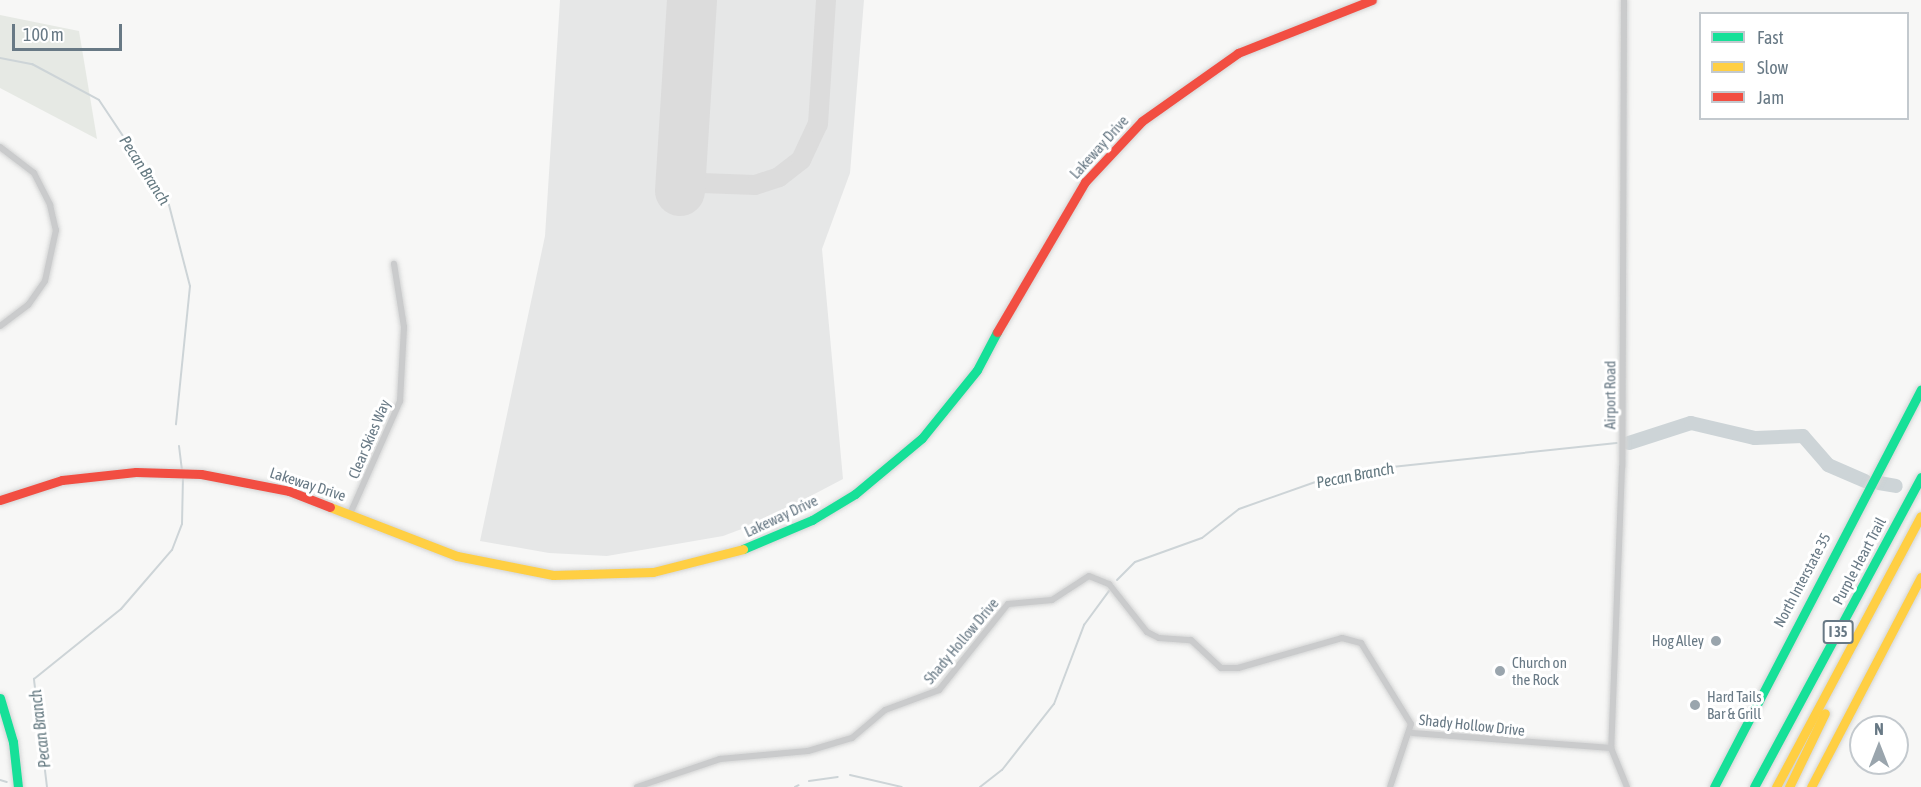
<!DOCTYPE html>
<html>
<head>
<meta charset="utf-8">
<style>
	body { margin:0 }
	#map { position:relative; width:1921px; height:787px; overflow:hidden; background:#f7f7f6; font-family:"Asap Condensed",sans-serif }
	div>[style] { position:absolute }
	.built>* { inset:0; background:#e6e7e7 }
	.green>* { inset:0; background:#e6e9e4 }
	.stream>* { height:2px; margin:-1px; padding:0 1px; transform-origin:1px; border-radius:1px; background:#cdd4d7 }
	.river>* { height:14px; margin:-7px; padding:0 7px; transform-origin:7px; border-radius:7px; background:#cdd4d7 }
	.taxiway>* { height:20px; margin:-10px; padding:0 10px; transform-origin:10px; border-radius:10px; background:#dcdcdc }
	.runway>* { height:50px; margin:-25px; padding:0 25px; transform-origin:25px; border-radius:25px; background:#dcdcdc }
	.roads { filter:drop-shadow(0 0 2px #d3d4d4) drop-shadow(0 0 2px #d3d4d4) }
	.street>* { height:6px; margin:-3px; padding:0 3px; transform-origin:3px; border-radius:3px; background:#cacbcc }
	.fast>* { height:9px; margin:-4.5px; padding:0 4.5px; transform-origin:4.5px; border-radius:4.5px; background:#16e098 }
	.slow>* { height:9px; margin:-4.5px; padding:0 4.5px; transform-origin:4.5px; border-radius:4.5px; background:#ffcf43 }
	.jam>* { height:9px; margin:-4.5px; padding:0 4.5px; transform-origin:4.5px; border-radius:4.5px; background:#f24e42 }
	.dots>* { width:16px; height:16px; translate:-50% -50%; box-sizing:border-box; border:3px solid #fff; border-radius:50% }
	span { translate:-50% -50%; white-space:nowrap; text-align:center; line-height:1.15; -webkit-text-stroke:6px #fff; paint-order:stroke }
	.shield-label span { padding:2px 4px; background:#fff; border:2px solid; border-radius:4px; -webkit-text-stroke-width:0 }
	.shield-label { font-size:14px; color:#687985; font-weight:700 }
	.street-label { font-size:15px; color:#687985 }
	.poi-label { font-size:15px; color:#687985 }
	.right { translate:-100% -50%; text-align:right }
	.left { translate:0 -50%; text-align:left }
	.water-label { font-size:16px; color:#647981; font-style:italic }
	.legend { position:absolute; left:1699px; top:12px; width:210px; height:108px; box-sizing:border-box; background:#fff; border:2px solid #c3c9ce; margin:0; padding:8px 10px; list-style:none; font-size:18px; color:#687985 }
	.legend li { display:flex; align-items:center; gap:12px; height:30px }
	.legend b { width:30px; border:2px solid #c3c9ce }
	.north { position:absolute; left:1849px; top:715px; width:60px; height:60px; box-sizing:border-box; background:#fff; border:2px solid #c3c9ce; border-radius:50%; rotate:0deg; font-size:16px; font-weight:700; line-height:24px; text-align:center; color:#687985 }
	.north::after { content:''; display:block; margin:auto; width:21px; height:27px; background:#9aa5ad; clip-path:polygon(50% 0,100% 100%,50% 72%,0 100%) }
	.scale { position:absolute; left:12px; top:24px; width:110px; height:27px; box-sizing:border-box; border:3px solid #687985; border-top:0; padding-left:8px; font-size:18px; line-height:21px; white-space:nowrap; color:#687985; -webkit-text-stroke:4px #fff; paint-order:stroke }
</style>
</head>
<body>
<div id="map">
	<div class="built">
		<div style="clip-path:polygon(560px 0,864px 0,850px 173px,822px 249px,843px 479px,763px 521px,723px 536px,607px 556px,549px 553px,480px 541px,545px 236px)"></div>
	</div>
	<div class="green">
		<div style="clip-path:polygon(0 15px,79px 31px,97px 139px,0 88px)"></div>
	</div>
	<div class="stream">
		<div style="left:0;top:58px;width:33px;rotate:11deg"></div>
		<div style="left:32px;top:64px;width:76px;rotate:28.2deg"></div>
		<div style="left:99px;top:100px;width:126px;rotate:56.3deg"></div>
		<div style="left:169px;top:205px;width:84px;rotate:75.5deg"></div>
		<div style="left:190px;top:286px;width:139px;rotate:95.8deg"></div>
		<div style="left:179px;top:446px;width:24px;rotate:83deg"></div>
		<div style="left:1117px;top:580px;width:25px;rotate:-45deg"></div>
		<div style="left:1135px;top:562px;width:71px;rotate:-19.7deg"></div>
		<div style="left:1202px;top:538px;width:47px;rotate:-38.1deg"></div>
		<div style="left:1239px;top:509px;width:84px;rotate:-19.5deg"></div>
		<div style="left:1318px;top:481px;width:56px;rotate:-12.3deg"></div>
		<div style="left:1373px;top:469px;width:245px;rotate:-6.1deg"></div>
		<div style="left:850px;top:775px;width:53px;rotate:13deg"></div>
		<div style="left:0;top:780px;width:7px;rotate:16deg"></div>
		<div style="left:809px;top:781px;width:29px;rotate:-8deg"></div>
		<div style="left:47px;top:787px;width:109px;rotate:-96.9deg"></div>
		<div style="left:34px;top:679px;width:112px;rotate:-38.8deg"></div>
		<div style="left:121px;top:609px;width:78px;rotate:-49.2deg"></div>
		<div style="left:172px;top:550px;width:28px;rotate:-69deg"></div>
		<div style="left:182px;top:524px;width:49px;rotate:-88.8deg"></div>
		<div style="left:795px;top:787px;width:4px;rotate:-27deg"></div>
		<div style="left:980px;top:787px;width:28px;rotate:-38deg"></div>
		<div style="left:1002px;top:770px;width:84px;rotate:-51.8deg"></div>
		<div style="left:1054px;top:704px;width:85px;rotate:-69.2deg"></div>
		<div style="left:1084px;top:625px;width:42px;rotate:-53.7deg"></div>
	</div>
	<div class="river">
		<div style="left:1629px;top:443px;width:65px;rotate:-17.9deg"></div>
		<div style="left:1691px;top:423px;width:66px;rotate:13.2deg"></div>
		<div style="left:1755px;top:438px;width:48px;rotate:-2.4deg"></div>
		<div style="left:1803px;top:436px;width:38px;rotate:49deg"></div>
		<div style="left:1828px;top:465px;width:40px;rotate:23.4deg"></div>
		<div style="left:1879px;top:483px;width:17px;rotate:10deg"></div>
	</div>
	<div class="taxiway">
		<div style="left:681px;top:177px;width:21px;rotate:17deg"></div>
		<div style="left:701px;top:183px;width:54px;rotate:2.1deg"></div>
		<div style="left:755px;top:185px;width:25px;rotate:-18deg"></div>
		<div style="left:779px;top:177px;width:28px;rotate:-38deg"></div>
		<div style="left:801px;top:160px;width:40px;rotate:-65deg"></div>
		<div style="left:818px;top:124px;width:124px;rotate:-86.3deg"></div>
	</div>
	<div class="runway">
		<div style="left:680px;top:191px;width:191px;rotate:-86.4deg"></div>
	</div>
	<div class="roads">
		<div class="street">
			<div style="left:1624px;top:0;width:467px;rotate:90.2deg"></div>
			<div style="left:1622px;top:467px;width:281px;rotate:92.2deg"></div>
			<div style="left:1611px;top:748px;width:42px;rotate:67.7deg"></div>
			<div style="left:0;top:147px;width:43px;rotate:37.4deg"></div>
			<div style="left:34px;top:173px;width:36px;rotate:63deg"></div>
			<div style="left:50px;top:205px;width:26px;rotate:77deg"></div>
			<div style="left:56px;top:230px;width:52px;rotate:102.2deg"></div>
			<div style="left:45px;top:281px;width:29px;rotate:125deg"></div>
			<div style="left:28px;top:305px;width:35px;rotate:143deg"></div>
			<div style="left:350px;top:514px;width:124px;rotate:-66.1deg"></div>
			<div style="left:400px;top:401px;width:74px;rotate:-86.9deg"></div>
			<div style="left:404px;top:327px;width:64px;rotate:-99deg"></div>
			<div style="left:1412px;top:733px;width:200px;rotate:4.3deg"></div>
			<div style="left:637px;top:787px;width:88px;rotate:-18.6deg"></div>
			<div style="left:720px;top:759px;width:88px;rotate:-5.2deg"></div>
			<div style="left:808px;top:751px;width:46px;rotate:-16.5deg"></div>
			<div style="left:852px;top:738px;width:43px;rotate:-40.3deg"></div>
			<div style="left:885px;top:710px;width:58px;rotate:-20.3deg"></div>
			<div style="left:939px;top:690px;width:110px;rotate:-51.3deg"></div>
			<div style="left:1008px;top:604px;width:44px;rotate:-5.2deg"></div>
			<div style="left:1052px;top:600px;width:44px;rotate:-33deg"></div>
			<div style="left:1089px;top:576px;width:22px;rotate:22deg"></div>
			<div style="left:1109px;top:584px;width:61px;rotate:51.6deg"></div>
			<div style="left:1147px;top:632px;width:13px;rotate:27deg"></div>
			<div style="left:1159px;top:638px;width:32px;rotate:4deg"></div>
			<div style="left:1191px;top:640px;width:41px;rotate:43deg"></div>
			<div style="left:1221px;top:668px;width:17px"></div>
			<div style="left:1238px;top:668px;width:108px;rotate:-16.1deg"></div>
			<div style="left:1342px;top:638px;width:20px;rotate:15deg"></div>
			<div style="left:1361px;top:643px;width:95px;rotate:58.3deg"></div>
			<div style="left:1411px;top:724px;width:66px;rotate:108.4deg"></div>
		</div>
		<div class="fast">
			<div style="left:743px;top:549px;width:75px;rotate:-22.8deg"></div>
			<div style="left:812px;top:520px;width:50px;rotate:-31.2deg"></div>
			<div style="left:855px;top:494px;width:87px;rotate:-39.9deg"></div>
			<div style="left:922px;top:438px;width:87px;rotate:-51deg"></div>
			<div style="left:977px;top:370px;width:43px;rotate:-62.2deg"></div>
			<div style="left:0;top:698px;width:46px;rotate:73.5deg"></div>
			<div style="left:13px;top:742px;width:45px;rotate:83.7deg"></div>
			<div style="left:1714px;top:787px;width:448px;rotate:-62.5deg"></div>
			<div style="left:1754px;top:787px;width:352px;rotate:-61.7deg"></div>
		</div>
		<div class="slow">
			<div style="left:330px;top:507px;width:136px;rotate:21.1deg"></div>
			<div style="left:457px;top:556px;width:98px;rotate:11.2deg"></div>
			<div style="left:553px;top:575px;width:100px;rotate:-1.7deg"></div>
			<div style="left:653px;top:572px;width:93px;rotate:-14.3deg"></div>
			<div style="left:1776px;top:787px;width:307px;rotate:-61.9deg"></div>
			<div style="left:1789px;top:787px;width:82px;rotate:-64.1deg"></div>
			<div style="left:1811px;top:787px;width:237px;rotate:-62.4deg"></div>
		</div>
		<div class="jam">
			<div style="left:997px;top:332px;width:174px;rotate:-59.6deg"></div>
			<div style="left:1085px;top:182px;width:83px;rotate:-46.9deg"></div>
			<div style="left:1142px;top:121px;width:118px;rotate:-35.3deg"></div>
			<div style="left:1238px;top:53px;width:144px;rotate:-21.6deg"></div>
			<div style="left:0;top:500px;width:65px;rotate:-17.9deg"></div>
			<div style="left:62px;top:480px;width:74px;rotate:-6.2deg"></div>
			<div style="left:136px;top:472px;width:65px;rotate:1.8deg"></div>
			<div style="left:201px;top:474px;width:90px;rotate:10.9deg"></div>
			<div style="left:289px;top:491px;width:44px;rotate:21.3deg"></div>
		</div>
	</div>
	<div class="dots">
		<div style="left:1716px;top:641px;background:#9aa5ad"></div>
		<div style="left:1500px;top:671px;background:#9aa5ad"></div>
		<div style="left:1695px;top:705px;background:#9aa5ad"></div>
	</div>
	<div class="shield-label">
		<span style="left:1838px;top:632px">I 35</span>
	</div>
	<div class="street-label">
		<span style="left:1099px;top:147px;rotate:-48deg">Lakeway Drive</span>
		<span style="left:1610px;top:395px;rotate:-90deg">Airport Road</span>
		<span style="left:369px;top:439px;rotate:-67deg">Clear Skies Way</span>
		<span style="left:308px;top:484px;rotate:18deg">Lakeway Drive</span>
		<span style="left:781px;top:516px;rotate:-25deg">Lakeway Drive</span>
		<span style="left:1859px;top:561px;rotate:-62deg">Purple Heart Trail</span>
		<span style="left:1802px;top:580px;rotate:-62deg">North Interstate 35</span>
		<span style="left:961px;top:641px;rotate:-50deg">Shady Hollow Drive</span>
		<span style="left:1472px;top:725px;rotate:6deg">Shady Hollow Drive</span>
	</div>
	<div class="poi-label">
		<span class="right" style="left:1704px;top:641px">Hog Alley</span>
		<span class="left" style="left:1512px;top:671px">Church on<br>the Rock</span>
		<span class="left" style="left:1707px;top:705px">Hard Tails<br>Bar &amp; Grill</span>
	</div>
	<div class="water-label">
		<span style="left:145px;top:170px;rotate:57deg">Pecan Branch</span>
		<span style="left:1355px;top:475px;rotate:-11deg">Pecan Branch</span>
		<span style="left:40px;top:729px;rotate:-97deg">Pecan Branch</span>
	</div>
	<ul class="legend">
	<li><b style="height:8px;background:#16e098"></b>Fast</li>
	<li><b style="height:8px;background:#ffcf43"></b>Slow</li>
	<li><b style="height:8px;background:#f24e42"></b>Jam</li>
	</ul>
	<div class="north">N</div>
	<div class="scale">100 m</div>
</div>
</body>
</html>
